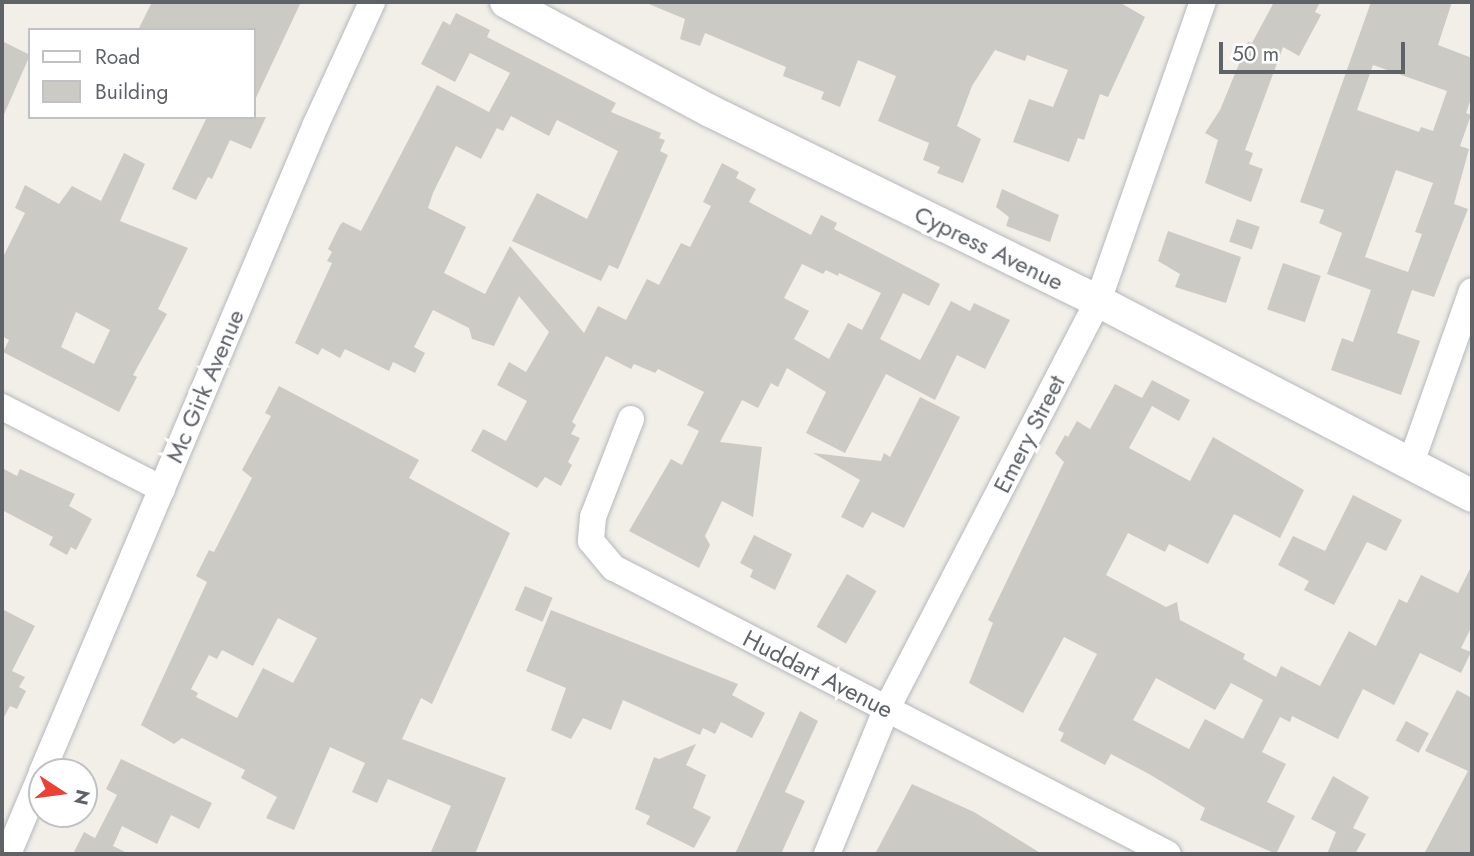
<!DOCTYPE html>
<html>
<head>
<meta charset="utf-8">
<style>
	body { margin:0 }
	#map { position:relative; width:1474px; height:856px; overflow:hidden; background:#f1efe8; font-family:Jost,sans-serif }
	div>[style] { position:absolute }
	.building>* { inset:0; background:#cccac5; transform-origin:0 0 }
	.roads { filter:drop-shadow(0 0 2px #b5b8bc) drop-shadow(0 0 2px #b5b8bc) }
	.minor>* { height:26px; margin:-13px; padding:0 13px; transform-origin:13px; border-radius:13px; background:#fff }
	.tertiary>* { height:32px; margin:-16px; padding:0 16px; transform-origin:16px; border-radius:16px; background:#fff }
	span { translate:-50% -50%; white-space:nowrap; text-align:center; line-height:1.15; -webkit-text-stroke:6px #fff; paint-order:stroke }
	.street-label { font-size:24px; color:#5f6368 }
	.frame { position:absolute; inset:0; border:4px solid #5f6368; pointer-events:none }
	.legend { position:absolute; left:28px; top:28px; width:228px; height:91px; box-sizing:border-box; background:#fff; border:2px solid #bfc1c3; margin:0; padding:9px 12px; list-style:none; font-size:21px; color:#5f6368 }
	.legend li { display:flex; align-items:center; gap:14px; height:35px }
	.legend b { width:35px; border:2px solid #bfc1c3 }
	.north { position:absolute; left:28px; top:758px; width:70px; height:70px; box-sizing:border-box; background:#fff; border:2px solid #bfc1c3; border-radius:50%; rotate:103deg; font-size:19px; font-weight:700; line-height:28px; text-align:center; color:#5f6368 }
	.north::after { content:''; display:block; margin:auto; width:24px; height:32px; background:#ea4335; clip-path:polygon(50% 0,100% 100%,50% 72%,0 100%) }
	.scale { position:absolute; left:1219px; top:42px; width:186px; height:32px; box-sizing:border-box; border:4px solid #5f6368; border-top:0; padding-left:9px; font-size:21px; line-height:24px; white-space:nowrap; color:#5f6368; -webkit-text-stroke:5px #fff; paint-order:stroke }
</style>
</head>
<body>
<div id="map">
	<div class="building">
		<div style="clip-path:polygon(152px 2px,301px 2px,254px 102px,254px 30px,138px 30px)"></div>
		<div style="clip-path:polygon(644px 2px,1119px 2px,1145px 17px,1108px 97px,1100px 94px,1084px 140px,1078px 138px,1069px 162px,1013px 142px,1029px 99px,1053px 107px,1068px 70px,1027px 55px,1025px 61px,995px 50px,972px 86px,957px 126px,981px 139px,963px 183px,937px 173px,940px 167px,923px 160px,929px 143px,878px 121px,896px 76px,858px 60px,840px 107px,821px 99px,824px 92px,783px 76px,786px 67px,705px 33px,700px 46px,680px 39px,685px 19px)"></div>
		<div style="clip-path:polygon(1274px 2px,1320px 2px,1315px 12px,1321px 15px,1299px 56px,1283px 47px,1245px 150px,1253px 153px,1249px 164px,1263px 169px,1251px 202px,1205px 183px,1218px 140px,1205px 133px,1220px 110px,1248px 42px,1252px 43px)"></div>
		<div style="clip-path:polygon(evenodd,1371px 2px,1452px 2px,1438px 45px,1472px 58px,1472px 96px,1466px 113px,1471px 115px,1460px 146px,1469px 149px,1454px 204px,1468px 209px,1434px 297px,1412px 290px,1397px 333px,1420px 341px,1401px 395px,1331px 370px,1342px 338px,1353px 342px,1371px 290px,1327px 274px,1342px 233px,1319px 223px,1324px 210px,1300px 202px,1371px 2px,1373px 65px,1447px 91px,1433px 131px,1421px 127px,1419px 132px,1357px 110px,1373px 65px,1371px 2px,1396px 170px,1433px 183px,1415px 232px,1422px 234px,1408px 272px,1365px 257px,1396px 170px)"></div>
		<div style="clip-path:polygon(evenodd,456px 13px,490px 30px,487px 37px,616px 103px,611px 112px,661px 133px,659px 138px,665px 140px,660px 151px,668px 155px,618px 269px,609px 265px,601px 281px,512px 241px,537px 193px,587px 219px,618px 151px,557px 120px,549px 136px,511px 116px,503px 131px,497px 128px,481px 159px,456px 146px,433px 193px,428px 208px,466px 227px,444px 273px,485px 294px,510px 246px,584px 333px,598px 306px,626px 320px,647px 279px,659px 285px,681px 243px,690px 247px,711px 206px,703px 202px,722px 163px,739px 172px,736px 178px,756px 189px,749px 202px,811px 235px,821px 215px,837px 223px,834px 229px,940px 284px,929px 306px,903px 293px,880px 339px,920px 360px,951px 301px,970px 311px,974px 303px,1010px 320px,985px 369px,957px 355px,935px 400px,886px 374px,845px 453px,806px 433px,826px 392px,787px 368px,778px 387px,771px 383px,758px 408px,742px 400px,720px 442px,762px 447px,753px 517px,722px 501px,705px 536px,710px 545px,699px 568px,629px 531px,671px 459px,682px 465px,699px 431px,687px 425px,704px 392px,658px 369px,655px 373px,634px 364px,631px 369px,606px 356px,572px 422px,576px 425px,571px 434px,580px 438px,568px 462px,572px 465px,561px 486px,545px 477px,537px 488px,471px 451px,483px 429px,506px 441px,527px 401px,497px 385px,509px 362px,526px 372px,549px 332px,519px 296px,494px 346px,472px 339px,469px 328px,433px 310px,414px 347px,425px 353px,415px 373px,393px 362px,389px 371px,345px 349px,340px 358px,322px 348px,318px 355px,295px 343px,332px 263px,327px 261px,332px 252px,328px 249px,340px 225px,343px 222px,361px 231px,437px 85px,489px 112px,510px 73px,470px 53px,455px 82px,421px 64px,443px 21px,450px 25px,456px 13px,802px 264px,823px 274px,826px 270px,838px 276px,839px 273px,881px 293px,862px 330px,848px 323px,829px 359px,794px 339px,809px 311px,784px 298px,802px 264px)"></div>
		<div style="clip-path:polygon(2px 41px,30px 55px,2px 119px)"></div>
		<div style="clip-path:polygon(207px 117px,266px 117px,251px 149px,230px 140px,212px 179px,208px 177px,196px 200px,172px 189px)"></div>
		<div style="clip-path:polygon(evenodd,124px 153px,145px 164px,120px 221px,188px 248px,158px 309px,167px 314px,133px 375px,137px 377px,119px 412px,3px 352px,9px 340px,2px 336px,2px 259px,25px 213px,15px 208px,25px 185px,59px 204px,72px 186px,101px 201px,124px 153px,76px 312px,110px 330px,94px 364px,61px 347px,76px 312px)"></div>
		<div style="clip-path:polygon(1002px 189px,1059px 215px,1050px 242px,1006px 226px,1009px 217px,996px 207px)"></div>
		<div style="left:1237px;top:219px;width:24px;height:24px;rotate:19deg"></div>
		<div style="clip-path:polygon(1168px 231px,1241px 257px,1226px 303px,1175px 287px,1180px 274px,1158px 261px)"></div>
		<div style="left:1283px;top:263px;width:40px;height:49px;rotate:19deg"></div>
		<div style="clip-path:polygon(evenodd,1152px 380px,1190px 400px,1179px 421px,1152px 406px,1129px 448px,1190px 481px,1213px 437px,1304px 490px,1280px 538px,1234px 514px,1208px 564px,1169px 544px,1165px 552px,1128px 533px,1106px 575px,1166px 607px,1177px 602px,1180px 620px,1245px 654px,1243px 659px,1276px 677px,1281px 666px,1320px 686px,1349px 631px,1376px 646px,1399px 599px,1407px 603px,1421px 575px,1458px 593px,1472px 565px,1472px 626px,1461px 648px,1471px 652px,1461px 673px,1420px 653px,1394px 705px,1363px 689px,1338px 739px,1292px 716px,1290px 722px,1280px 717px,1262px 752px,1286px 764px,1267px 802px,1295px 816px,1276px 854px,1200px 820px,1205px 808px,1149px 774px,1111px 754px,1105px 765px,1060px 741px,1064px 733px,1058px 730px,1097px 654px,1064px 637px,1023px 713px,969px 683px,993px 623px,988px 620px,1064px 462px,1055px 453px,1065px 435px,1068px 437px,1077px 421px,1090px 429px,1115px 384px,1142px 398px,1152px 380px,1156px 678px,1215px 710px,1231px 683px,1263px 700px,1243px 739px,1205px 719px,1189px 749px,1133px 720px,1156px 678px)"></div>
		<div style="clip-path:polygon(evenodd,279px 386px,419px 460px,409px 478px,510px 533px,432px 704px,421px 698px,402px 739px,506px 778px,475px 854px,430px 854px,451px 806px,388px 779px,377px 803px,352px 792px,365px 763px,330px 747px,294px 830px,266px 818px,277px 797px,241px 778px,245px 770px,182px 738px,174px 744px,141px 725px,207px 582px,196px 576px,209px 550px,214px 552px,252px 478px,242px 470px,271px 416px,265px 413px,279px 386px,278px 618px,317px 638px,293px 683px,263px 668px,237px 718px,196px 697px,198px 693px,191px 689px,209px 655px,217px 659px,222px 650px,253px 666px,278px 618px)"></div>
		<div style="clip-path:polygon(920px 397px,960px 417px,904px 528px,872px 512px,863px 528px,841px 517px,860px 480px,813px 453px,881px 461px,884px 453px,890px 457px)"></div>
		<div style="clip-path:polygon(2px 468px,17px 476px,20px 469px,75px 494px,69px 506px,92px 519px,76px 550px,71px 547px,67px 555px,49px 545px,53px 537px,2px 510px)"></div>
		<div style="clip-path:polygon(1353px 495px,1402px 520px,1386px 551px,1367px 542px,1334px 605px,1304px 590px,1309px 581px,1278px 565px,1293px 536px,1325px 551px)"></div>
		<div style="clip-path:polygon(754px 535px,792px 554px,775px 590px,750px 577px,753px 570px,740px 563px)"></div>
		<div style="left:847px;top:574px;width:34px;height:61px;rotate:30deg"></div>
		<div style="left:525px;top:586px;width:30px;height:26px;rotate:23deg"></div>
		<div style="clip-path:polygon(2px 609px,35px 626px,12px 671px,25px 677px,19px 687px,26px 691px,17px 709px,10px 706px,2px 721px)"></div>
		<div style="clip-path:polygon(551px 610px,738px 684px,732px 695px,765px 713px,752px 738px,721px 722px,715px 734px,703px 728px,700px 735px,623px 700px,611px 730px,583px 718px,571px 739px,551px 730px,566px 688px,526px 671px)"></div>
		<div style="clip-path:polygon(1457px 690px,1472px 698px,1472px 854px,1424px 854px,1468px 771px,1425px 751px)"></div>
		<div style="clip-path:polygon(800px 711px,818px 721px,785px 792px,805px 801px,781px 854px,735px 854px)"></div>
		<div style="left:1406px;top:721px;width:26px;height:22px;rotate:28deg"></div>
		<div style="clip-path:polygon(696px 744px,686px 765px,706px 775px,693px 808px,711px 817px,694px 848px,646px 824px,650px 816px,635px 809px,654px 757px,659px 759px)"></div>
		<div style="clip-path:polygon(121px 759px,212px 803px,199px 829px,171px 815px,157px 844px,122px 826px,113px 846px,129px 854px,73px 854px,84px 832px,95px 838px,117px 795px,106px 789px)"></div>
		<div style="clip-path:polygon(1333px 776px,1369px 797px,1353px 828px,1366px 834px,1355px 854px,1327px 854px,1336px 832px,1311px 819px)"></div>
		<div style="clip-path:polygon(912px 784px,974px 812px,1042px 854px,875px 854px)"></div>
	</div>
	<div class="roads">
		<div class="minor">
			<div style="left:2px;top:407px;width:180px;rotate:27.1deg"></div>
			<div style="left:631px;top:419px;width:105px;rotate:111.2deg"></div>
			<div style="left:593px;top:517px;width:24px;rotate:95deg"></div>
			<div style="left:591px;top:541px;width:35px;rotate:50deg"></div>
			<div style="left:614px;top:568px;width:623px;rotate:27.3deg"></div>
			<div style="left:1411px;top:463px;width:182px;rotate:-70.5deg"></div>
			<div style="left:42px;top:772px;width:704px;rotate:-67.08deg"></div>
			<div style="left:316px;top:124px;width:134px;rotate:-65.3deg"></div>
			<div style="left:8px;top:854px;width:88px;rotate:-67.2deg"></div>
			<div style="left:827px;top:854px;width:156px;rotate:-67.7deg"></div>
			<div style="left:886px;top:710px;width:461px;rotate:-62.6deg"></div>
			<div style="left:1098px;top:301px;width:317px;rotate:-70.7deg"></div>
		</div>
		<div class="tertiary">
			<div style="left:506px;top:2px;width:231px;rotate:28.1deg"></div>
			<div style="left:710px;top:111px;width:432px;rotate:26.1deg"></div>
			<div style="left:1098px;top:301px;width:422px;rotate:27.5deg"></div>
		</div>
	</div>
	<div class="street-label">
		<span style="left:989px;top:248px;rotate:26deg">Cypress Avenue</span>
		<span style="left:205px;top:386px;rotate:-67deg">Mc Girk Avenue</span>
		<span style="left:1029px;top:434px;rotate:-63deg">Emery Street</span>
		<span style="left:818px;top:674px;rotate:27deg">Huddart Avenue</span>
	</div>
	<div class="frame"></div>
	<ul class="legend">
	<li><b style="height:9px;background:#fff"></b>Road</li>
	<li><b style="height:19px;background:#cccac5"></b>Building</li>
	</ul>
	<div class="north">N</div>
	<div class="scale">50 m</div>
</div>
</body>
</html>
